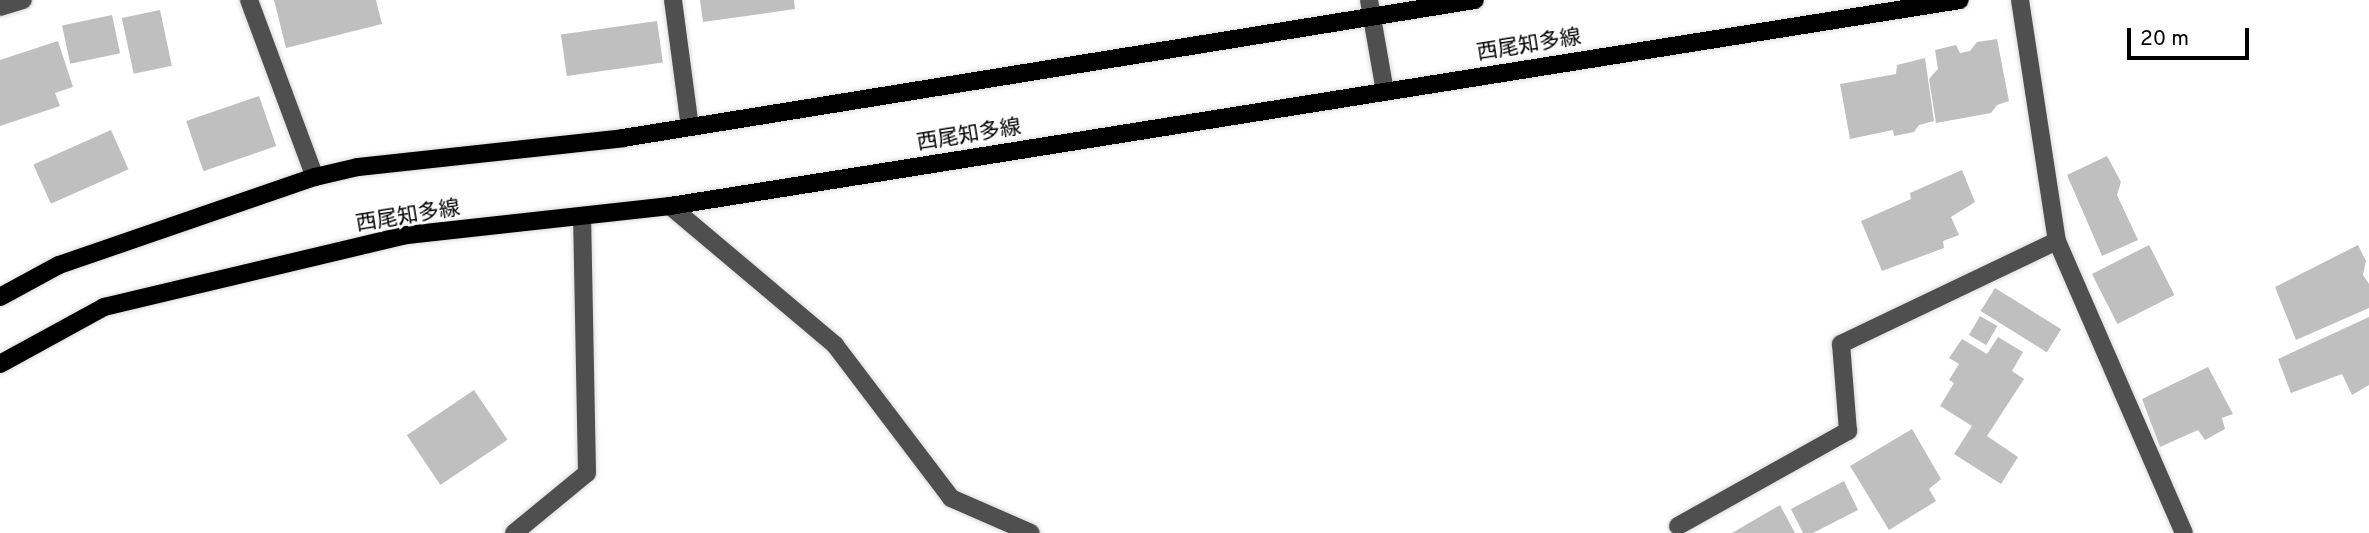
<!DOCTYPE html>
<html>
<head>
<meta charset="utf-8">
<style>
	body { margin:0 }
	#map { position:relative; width:2369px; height:533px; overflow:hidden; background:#fff; font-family:Overpass,"Noto Sans JP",sans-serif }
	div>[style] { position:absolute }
	.building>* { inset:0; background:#bfbfbf; transform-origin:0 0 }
	.roads { filter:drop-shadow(0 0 2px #dbdbdb) drop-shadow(0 0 2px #dbdbdb) }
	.minor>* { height:18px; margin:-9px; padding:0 9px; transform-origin:9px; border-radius:9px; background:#4f4f4f }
	.major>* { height:18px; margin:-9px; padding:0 9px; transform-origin:9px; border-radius:9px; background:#000 }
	span { translate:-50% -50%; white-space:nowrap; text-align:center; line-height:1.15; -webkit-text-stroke:5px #fff; paint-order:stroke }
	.street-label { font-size:21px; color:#000 }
	.scale { position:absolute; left:2127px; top:28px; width:122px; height:32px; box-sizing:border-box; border:4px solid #000; border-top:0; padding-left:9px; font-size:21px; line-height:24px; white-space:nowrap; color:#000; -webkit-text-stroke:5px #fff; paint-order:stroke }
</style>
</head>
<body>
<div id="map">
	<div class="building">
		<div style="clip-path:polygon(274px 0,376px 0,382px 24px,286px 48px)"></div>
		<div style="clip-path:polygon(700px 0,794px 0,795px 9px,703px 22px)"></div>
		<div style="left:160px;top:10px;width:57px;height:39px;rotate:78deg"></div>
		<div style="left:112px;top:15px;width:39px;height:51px;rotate:78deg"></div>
		<div style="left:657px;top:21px;width:42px;height:97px;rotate:82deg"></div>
		<div style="clip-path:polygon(1997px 39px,2009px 101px,1997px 105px,1991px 113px,1936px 123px,1929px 79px,1938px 69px,1935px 50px,1956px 45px,1960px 53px,1970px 51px,1977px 42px)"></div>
		<div style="clip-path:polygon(58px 41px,73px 87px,55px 93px,60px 106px,0 126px,0 60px)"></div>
		<div style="clip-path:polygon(1925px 58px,1934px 121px,1919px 125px,1914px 132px,1894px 136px,1893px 130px,1850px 139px,1840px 84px,1896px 74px,1897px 65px)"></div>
		<div style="left:259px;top:96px;width:53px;height:77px;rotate:71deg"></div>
		<div style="left:111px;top:130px;width:43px;height:85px;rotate:66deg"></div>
		<div style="clip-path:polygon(2107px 156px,2121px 182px,2117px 195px,2138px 240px,2102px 256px,2067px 175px)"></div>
		<div style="clip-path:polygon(1962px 170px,1975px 202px,1951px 217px,1959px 235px,1943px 241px,1944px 248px,1882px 271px,1861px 221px,1911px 199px,1910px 193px)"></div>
		<div style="left:2149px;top:245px;width:56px;height:64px;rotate:63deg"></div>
		<div style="clip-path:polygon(2358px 245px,2366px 261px,2363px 275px,2369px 284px,2369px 308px,2296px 340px,2275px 287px)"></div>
		<div style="left:1995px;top:288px;width:78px;height:27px;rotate:32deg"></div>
		<div style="left:1980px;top:316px;width:20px;height:22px;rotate:30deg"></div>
		<div style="clip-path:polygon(2369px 317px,2369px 385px,2352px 395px,2342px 374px,2291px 393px,2278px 359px)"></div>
		<div style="clip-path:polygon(1998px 337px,2023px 352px,2012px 371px,2024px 379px,1987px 436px,2018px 457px,2001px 484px,1954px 454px,1972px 426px,1940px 406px,1954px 383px,1949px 380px,1959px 364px,1949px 358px,1962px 339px,1987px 354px)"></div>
		<div style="clip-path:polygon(2208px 367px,2233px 414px,2222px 418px,2225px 429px,2205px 440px,2198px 430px,2160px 447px,2142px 399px)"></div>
		<div style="left:474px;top:390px;width:60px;height:81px;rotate:56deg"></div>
		<div style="clip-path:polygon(1912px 429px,1941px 479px,1929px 489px,1936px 501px,1889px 530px,1850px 466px)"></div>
		<div style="clip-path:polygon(1844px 481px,1858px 510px,1813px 533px,1803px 533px,1791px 509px)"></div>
		<div style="clip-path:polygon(1780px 505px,1795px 533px,1732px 533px)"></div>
	</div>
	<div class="roads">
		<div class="minor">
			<div style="left:249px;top:0;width:189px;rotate:69.6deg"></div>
			<div style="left:673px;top:0;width:128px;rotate:82.4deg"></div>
			<div style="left:1369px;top:0;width:93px;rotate:80.1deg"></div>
			<div style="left:2020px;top:0;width:244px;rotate:81.3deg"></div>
			<div style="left:2057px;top:241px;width:318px;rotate:66.5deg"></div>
			<div style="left:0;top:7px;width:24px;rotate:-17deg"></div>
			<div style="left:670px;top:206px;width:216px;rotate:40.1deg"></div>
			<div style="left:835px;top:345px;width:192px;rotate:52.8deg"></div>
			<div style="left:951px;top:498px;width:87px;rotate:23.6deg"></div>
			<div style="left:1678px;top:526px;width:195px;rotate:-29.2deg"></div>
			<div style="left:1848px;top:431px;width:87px;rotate:-94.6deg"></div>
			<div style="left:1841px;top:344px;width:239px;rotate:-25.5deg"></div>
			<div style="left:514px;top:533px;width:94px;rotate:-39.4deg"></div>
			<div style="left:587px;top:473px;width:254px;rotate:-91.1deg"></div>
		</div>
		<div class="major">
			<div style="left:0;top:297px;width:67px;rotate:-28.5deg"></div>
			<div style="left:59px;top:265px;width:271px;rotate:-19deg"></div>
			<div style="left:315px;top:177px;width:44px;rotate:-13.1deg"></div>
			<div style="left:358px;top:167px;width:267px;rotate:-6.2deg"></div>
			<div style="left:623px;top:138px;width:863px;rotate:-9.2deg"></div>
			<div style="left:0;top:364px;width:119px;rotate:-28.7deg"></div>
			<div style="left:104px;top:307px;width:311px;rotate:-13.4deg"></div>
			<div style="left:407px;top:235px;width:265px;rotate:-6.3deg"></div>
			<div style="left:670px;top:206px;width:1306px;rotate:-9.07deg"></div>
		</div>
	</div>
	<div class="street-label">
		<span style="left:1529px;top:46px;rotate:-9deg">西尾知多線</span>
		<span style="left:969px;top:136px;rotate:-9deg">西尾知多線</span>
		<span style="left:408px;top:217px;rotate:-9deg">西尾知多線</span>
	</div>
	<div class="scale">20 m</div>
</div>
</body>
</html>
